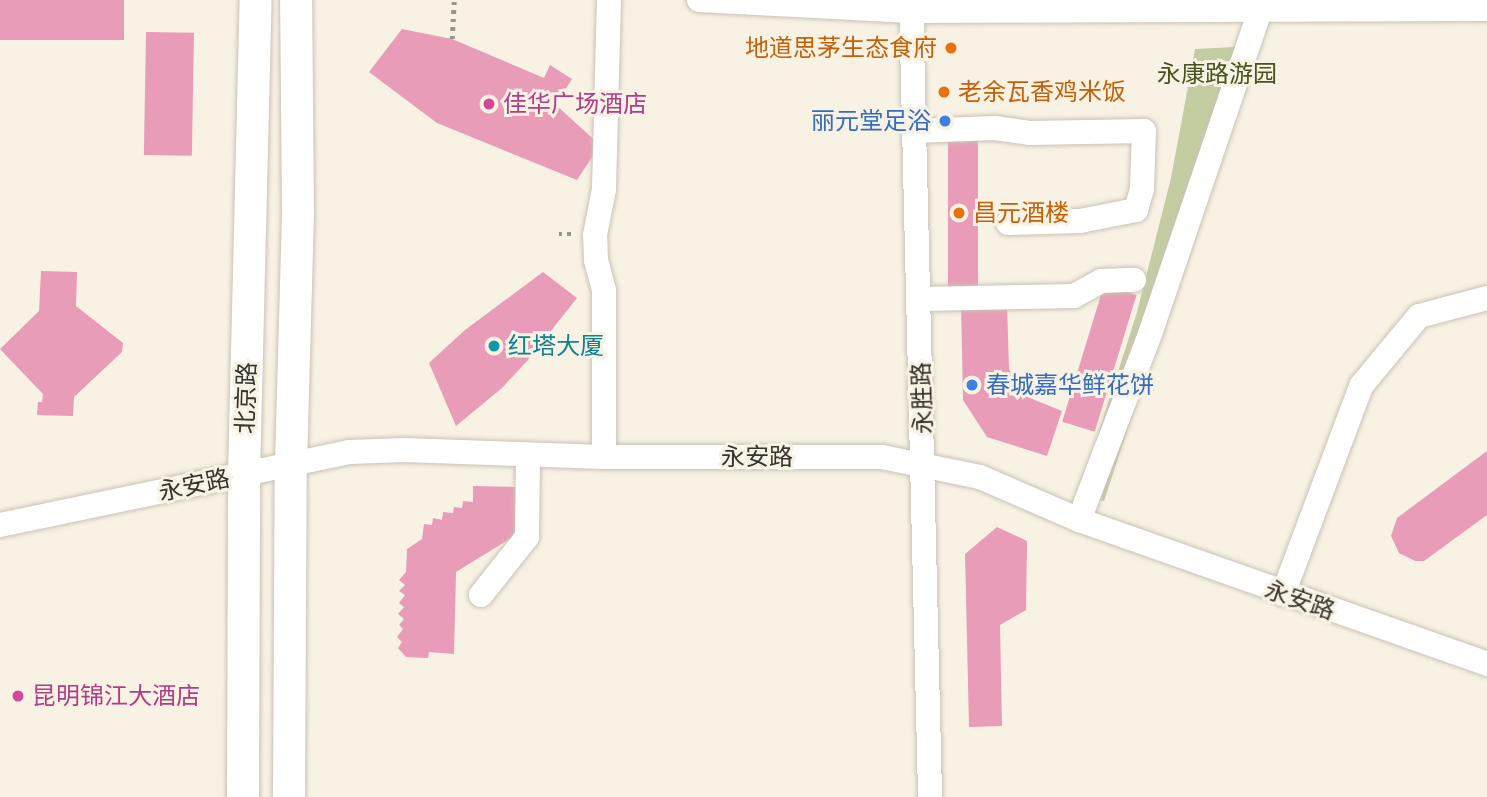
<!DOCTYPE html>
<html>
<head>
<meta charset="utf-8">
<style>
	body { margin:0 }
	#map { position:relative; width:1487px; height:797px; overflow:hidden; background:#f8f2e4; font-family:"Archivo Narrow","Noto Sans SC",sans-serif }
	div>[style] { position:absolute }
	.green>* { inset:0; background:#c4cda2 }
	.building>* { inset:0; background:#e99cb7; transform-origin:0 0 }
	.path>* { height:4.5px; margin-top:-2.25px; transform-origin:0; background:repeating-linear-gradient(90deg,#99958b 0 3.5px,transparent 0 8.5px) }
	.roads { filter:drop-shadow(0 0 2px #c9c2b5) drop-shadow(0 0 2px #c9c2b5) }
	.minor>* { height:24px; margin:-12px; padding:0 12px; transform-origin:12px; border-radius:12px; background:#fff }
	.major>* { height:32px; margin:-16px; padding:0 16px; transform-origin:16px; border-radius:16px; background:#fff }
	.dots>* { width:19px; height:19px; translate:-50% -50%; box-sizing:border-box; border:4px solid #f8f2e4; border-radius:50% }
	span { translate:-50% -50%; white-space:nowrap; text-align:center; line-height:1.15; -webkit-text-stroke:6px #f8f2e4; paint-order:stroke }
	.food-label { font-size:24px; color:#c56008 }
	.right { translate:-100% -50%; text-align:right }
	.left { translate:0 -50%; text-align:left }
	.park-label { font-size:24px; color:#4a521d }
	.hotel-label { font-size:24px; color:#b23c85 }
	.shop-label { font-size:24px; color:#366cbe }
	.culture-label { font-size:24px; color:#0d838f }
	.street-label { font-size:24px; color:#36342e }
</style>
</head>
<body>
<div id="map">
	<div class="green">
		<div style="clip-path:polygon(1253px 46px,1104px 501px,1079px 495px,1137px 312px,1171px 178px,1195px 49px)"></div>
	</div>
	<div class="building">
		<div style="left:0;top:0;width:124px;height:40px"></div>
		<div style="clip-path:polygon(402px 29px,452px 39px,544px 78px,550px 65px,572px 79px,556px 105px,600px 145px,577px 180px,437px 123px,369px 72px)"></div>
		<div style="left:146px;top:32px;width:48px;height:123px;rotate:1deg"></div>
		<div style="left:948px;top:135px;width:30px;height:157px"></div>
		<div style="clip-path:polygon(41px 271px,77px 272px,76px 306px,123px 343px,122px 352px,74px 397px,73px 416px,37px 415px,38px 402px,42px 402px,43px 394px,0 349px,39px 311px)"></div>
		<div style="clip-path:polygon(543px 272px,577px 298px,527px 361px,502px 388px,456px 426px,429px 363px,465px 330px)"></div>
		<div style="left:1104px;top:285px;width:34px;height:143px;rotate:17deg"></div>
		<div style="clip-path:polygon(1007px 304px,1009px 369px,1025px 396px,1062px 411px,1047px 456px,987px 437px,963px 400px,961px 305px)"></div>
		<div style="clip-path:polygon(1487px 451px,1487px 515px,1424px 561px,1415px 561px,1399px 553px,1391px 536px,1397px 518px)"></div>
		<div style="clip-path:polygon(473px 486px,517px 487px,516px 535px,456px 572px,454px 654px,429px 652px,428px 658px,406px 657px,398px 648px,402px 642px,397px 637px,403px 629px,399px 625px,404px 619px,398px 614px,404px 607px,399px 603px,405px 595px,399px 591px,405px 585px,399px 580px,406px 572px,407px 549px,422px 539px,424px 524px,432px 525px,433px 518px,442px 520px,443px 512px,453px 513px,454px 507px,462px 508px,463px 501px,473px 502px)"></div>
		<div style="clip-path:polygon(997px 527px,1027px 541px,1026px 610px,1000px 625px,1002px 726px,969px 727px,965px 554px)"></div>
	</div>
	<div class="path">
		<div style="left:452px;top:39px;width:39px;rotate:-87deg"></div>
		<div style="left:559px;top:234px;width:16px"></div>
	</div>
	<div class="roads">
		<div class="minor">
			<div style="left:699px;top:0;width:212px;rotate:3deg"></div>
			<div style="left:911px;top:11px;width:576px;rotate:-0.2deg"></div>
			<div style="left:911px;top:0;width:797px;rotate:88.63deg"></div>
			<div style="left:915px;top:131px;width:80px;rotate:-2.1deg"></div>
			<div style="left:995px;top:128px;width:35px;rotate:8deg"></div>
			<div style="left:1030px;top:133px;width:114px;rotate:-1deg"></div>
			<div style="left:1144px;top:131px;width:58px;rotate:92deg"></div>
			<div style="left:1142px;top:189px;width:22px;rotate:106deg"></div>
			<div style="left:1136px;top:210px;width:57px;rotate:168.9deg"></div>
			<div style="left:1080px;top:221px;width:72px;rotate:178.4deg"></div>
			<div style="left:919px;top:299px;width:155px;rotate:-1.1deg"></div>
			<div style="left:1074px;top:296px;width:31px;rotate:-29deg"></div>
			<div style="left:1101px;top:281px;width:33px;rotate:-2deg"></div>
			<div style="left:604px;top:457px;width:167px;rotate:-90deg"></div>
			<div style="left:604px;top:290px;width:31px;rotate:-105deg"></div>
			<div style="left:596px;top:260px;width:25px;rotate:-92deg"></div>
			<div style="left:595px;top:235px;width:47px;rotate:-78.9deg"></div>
			<div style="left:604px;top:189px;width:189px;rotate:-88.5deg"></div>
			<div style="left:1079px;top:520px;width:202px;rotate:-69.1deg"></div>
			<div style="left:1151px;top:331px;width:339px;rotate:-71.2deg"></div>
			<div style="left:0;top:525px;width:357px;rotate:-11.8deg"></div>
			<div style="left:349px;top:452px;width:55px;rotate:-2.1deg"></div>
			<div style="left:404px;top:450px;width:200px;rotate:2deg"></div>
			<div style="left:604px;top:457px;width:278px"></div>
			<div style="left:882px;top:457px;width:100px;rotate:11.5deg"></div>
			<div style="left:980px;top:477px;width:108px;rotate:23.5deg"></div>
			<div style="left:1079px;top:520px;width:433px;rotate:19.4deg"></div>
			<div style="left:1283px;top:594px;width:222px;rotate:-69.4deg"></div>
			<div style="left:1361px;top:386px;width:91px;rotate:-50.4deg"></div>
			<div style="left:1419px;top:316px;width:70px;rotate:-14.8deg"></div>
			<div style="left:481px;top:595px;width:74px;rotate:-51.6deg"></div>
			<div style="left:527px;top:537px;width:82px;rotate:-89.3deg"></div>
		</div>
		<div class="major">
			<div style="left:243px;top:797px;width:322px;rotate:-89.8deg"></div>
			<div style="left:244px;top:475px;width:475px;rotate:-88.6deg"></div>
			<div style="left:289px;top:797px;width:333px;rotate:-89.7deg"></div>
			<div style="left:291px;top:464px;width:249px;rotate:-88.4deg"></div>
			<div style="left:298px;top:215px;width:215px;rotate:-90.5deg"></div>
		</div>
	</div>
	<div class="dots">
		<div style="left:951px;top:48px;background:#e8710a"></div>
		<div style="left:944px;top:92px;background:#e8710a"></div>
		<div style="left:489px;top:104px;background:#d1479c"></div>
		<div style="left:945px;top:121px;background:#3f7fe0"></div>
		<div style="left:959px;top:213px;background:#e8710a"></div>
		<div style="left:494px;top:346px;background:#0f9aa8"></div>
		<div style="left:972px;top:385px;background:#3f7fe0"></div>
		<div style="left:18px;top:696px;background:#d1479c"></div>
	</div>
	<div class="food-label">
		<span class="right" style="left:937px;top:48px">地道思茅生态食府</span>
		<span class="left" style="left:958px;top:92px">老余瓦香鸡米饭</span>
		<span class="left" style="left:973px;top:213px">昌元酒楼</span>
	</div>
	<div class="park-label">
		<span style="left:1217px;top:74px">永康路游园</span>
	</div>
	<div class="hotel-label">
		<span class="left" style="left:503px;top:104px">佳华广场酒店</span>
		<span class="left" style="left:32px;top:696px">昆明锦江大酒店</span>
	</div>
	<div class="shop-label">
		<span class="right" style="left:931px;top:121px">丽元堂足浴</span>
		<span class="left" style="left:986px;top:385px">春城嘉华鲜花饼</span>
	</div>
	<div class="culture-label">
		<span class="left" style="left:508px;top:346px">红塔大厦</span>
	</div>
	<div class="street-label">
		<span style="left:246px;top:398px;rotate:-88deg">北京路</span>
		<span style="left:922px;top:398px;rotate:-92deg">永胜路</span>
		<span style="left:757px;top:457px">永安路</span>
		<span style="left:194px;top:485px;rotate:-12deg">永安路</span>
		<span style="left:1300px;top:600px;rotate:19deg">永安路</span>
	</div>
</div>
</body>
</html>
